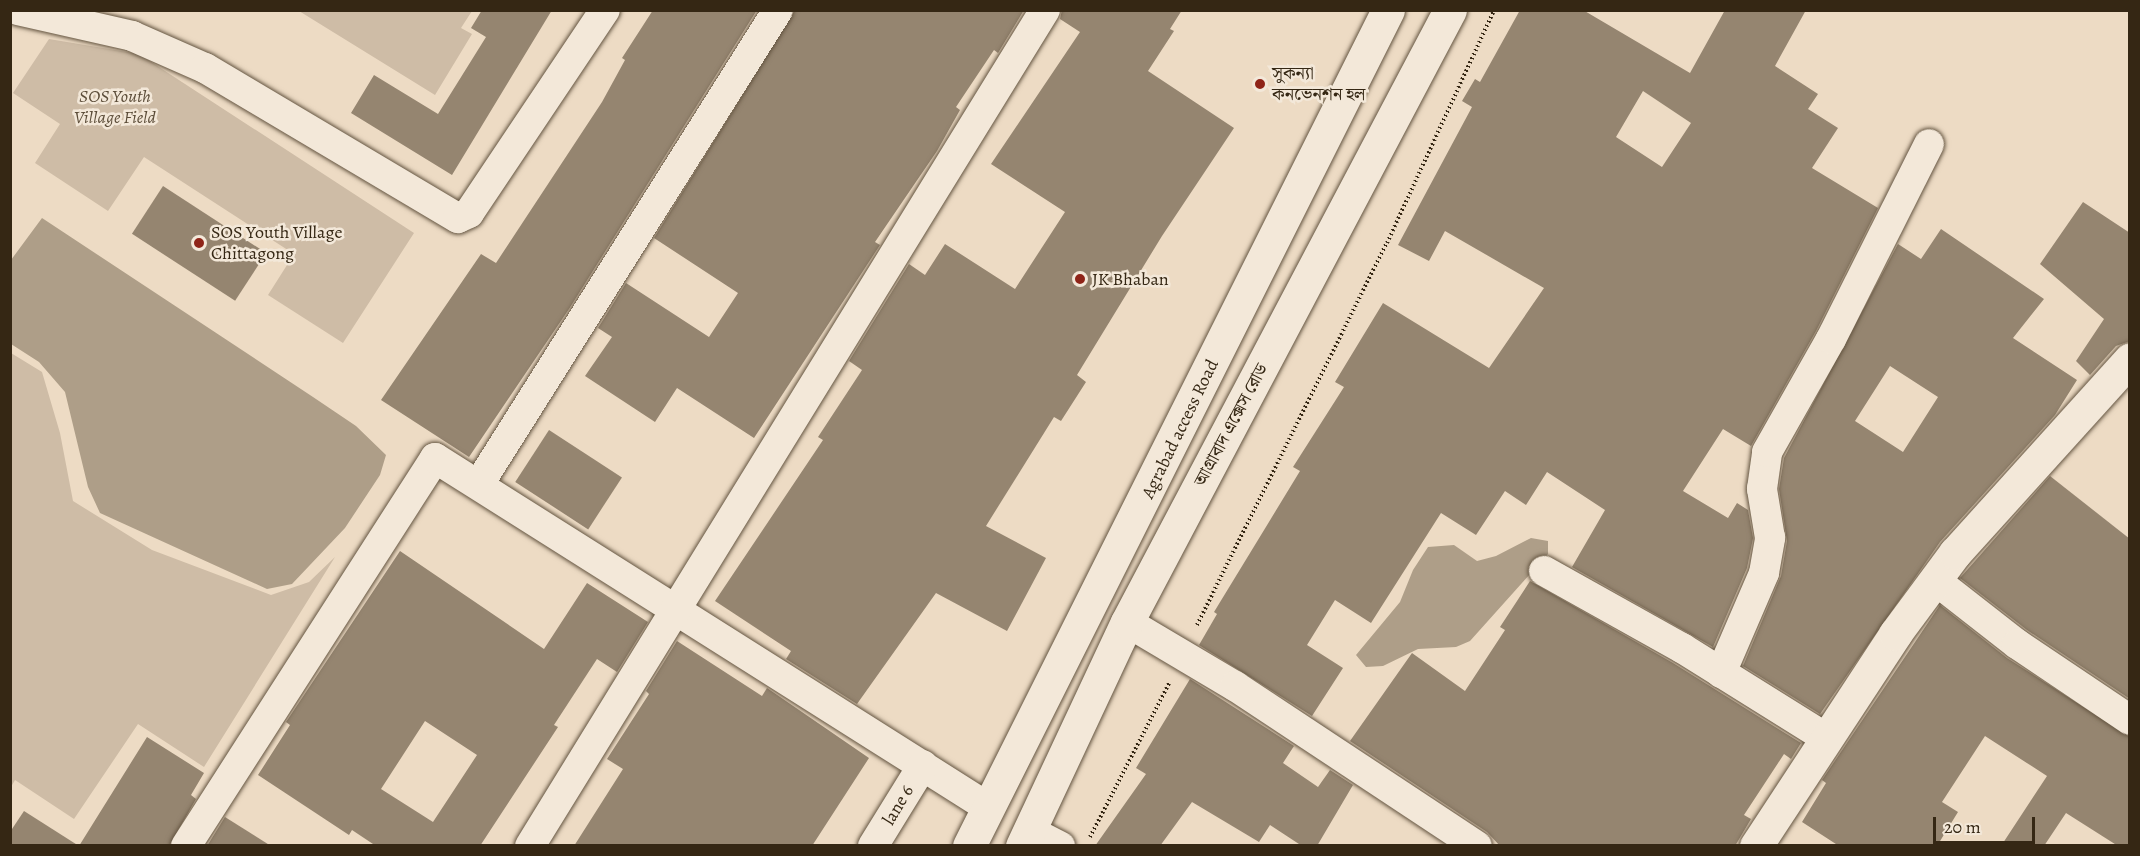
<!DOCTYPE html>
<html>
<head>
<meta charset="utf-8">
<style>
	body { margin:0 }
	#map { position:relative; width:2140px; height:856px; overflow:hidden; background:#eddbc4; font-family:Alegreya,"Noto Serif Bengali",serif }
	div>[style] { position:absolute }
	.green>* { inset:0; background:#cebca6 }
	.water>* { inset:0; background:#ae9e88 }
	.building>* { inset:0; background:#958570; transform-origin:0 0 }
	.path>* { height:4px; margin-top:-2px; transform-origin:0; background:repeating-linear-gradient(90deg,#352714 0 1.5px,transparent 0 4.5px) }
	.roads { filter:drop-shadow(0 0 2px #635440) drop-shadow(0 0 2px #635440) }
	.street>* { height:30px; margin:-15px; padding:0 15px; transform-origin:15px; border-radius:15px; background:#f3e8d9 }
	.secondary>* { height:33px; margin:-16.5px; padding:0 16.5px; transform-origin:16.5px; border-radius:16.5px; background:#f3e8d9 }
	.dots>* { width:16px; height:16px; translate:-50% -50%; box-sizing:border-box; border:3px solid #f3e8d9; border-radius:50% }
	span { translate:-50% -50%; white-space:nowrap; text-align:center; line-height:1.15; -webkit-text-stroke:5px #f3e8d9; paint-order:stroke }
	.poi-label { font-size:18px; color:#352714 }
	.left { translate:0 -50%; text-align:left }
	.park-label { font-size:18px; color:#5b4c38; font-style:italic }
	.street-label { font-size:18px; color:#352714 }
	.frame { position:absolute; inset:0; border:12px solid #352714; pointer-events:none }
	.scale { position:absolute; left:1933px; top:817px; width:102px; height:27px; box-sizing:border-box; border:3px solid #352714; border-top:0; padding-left:8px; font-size:18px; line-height:21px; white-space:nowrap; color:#352714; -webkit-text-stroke:4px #f3e8d9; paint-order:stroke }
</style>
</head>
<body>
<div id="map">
	<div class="green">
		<div style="clip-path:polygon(299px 11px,472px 11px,461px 28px,472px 34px,435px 95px)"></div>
		<div style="clip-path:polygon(49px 39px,139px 54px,414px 233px,343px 343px,268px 295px,294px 254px,144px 157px,108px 211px,35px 163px,60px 124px,13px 93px)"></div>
		<div style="clip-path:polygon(11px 353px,42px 372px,60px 433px,73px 501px,152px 550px,271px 595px,309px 582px,335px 557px,204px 767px,138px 724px,74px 819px,15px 780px,11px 787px)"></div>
	</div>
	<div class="water">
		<div style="clip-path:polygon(42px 218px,313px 397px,356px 426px,386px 455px,380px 475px,345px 528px,292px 584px,267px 589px,100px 513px,88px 487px,65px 392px,39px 362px,11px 344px,11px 260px)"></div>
		<div style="clip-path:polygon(1531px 538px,1548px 541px,1548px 554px,1470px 641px,1456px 647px,1418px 649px,1383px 666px,1366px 667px,1356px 655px,1400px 602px,1413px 570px,1428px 547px,1454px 545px,1477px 561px,1496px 556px)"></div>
	</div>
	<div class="building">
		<div style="clip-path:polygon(482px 10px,552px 10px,452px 175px,351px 113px,374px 75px,438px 114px,486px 37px,471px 28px)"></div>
		<div style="clip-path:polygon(653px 10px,757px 10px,569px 309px,469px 457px,381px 400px,481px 254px,496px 263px,602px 102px,625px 60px,622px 58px)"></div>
		<div style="clip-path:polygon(795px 10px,1024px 10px,998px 53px,994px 50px,956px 107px,960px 110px,937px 151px,875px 242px,880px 245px,754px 438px,677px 388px,655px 422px,585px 376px,612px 337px,598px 328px,626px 283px,709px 337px,738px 293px,654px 238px)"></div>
		<div style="clip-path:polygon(1062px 10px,1182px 10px,1170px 29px,1174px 31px,1148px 71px,1234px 128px,1162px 236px,1077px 375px,1086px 382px,1061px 421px,1054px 417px,986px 526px,1046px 558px,1007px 631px,936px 593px,857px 704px,786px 659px,791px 651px,715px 601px,823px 440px,818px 437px,862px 370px,849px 361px,909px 264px,925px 275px,945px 244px,1015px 289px,1065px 212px,991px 164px,1080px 32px,1060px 19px)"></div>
		<div style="clip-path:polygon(evenodd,1520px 10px,1583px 10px,1690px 73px,1725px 10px,1806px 10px,1775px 66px,1818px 94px,1808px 109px,1838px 128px,1812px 168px,1878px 208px,1816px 331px,1751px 446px,1723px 429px,1683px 491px,1728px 518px,1737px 503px,1748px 510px,1753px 538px,1747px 568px,1713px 647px,1572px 567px,1605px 510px,1547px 472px,1526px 505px,1505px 491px,1476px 535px,1441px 513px,1371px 623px,1335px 600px,1307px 645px,1343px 668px,1312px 716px,1199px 645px,1217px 614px,1214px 612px,1300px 471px,1293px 467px,1344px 387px,1335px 382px,1383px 303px,1489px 368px,1544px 288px,1445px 231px,1429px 261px,1398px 245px,1472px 107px,1462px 101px,1475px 79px,1480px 82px,1520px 10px,1643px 91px,1691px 123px,1662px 167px,1616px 137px,1643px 91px)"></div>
		<div style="left:163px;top:186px;width:123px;height:57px;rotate:33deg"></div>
		<div style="clip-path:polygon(2083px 202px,2130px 233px,2130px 341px,2116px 346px,2090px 375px,2076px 361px,2104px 319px,2040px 264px)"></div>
		<div style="clip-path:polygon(evenodd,1941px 229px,2044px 299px,2013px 338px,2077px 380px,2055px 415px,1940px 542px,1820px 714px,1743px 666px,1781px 576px,1787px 541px,1779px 489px,1784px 458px,1898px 244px,1921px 259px,1941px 229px,1890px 366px,1938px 397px,1903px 452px,1855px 421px,1890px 366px)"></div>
		<div style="left:549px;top:430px;width:87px;height:62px;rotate:33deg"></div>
		<div style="clip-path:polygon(2050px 476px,2130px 539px,2130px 699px,2027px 630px,1960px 578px)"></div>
		<div style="clip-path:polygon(evenodd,400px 551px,544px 649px,587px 583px,648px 622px,617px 672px,597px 659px,554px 725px,558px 727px,480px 846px,376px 846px,352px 830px,349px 835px,258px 775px,290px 725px,286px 722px,400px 551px,425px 721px,477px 755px,433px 822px,381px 789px,425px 721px)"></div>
		<div style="clip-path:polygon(1530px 581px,1673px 663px,1801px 743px,1791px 759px,1784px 754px,1744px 815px,1751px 819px,1735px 846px,1500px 846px,1487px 832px,1350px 741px,1412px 653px,1465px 691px,1505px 630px,1500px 627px)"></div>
		<div style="clip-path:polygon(1940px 605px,2007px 658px,2130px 737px,2130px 846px,2118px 846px,2066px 813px,2044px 846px,2001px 846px,2047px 776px,1985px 736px,1942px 802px,1958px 812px,1937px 846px,1839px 846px,1802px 822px,1826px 783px,1822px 780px)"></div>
		<div style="clip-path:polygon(677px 641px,762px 696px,767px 688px,869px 758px,812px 846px,574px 846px,623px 769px,607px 759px,649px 694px,646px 691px)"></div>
		<div style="clip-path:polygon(1190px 679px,1294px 746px,1283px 763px,1318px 787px,1330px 770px,1353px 785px,1317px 846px,1302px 846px,1270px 825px,1259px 842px,1192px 802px,1160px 846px,1095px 846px,1146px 774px,1136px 768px)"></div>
		<div style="clip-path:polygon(147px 737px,204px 773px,191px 795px,196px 799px,169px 846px,79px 846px)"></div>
		<div style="clip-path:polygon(24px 811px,79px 846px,10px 846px,10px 832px)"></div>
		<div style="clip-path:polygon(225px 817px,271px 846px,207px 846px)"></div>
	</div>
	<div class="path">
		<div style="left:1197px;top:625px;width:427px;rotate:-63.6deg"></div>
		<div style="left:1387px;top:243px;width:256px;rotate:-65.3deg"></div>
		<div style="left:1090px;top:837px;width:173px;rotate:-62.8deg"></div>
	</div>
	<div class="roads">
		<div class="street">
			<div style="left:18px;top:10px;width:117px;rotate:12.8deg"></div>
			<div style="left:132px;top:36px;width:80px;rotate:23.7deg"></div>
			<div style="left:205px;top:68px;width:294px;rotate:30.7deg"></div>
			<div style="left:458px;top:218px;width:12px;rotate:-24deg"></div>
			<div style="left:469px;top:213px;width:244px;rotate:-56.2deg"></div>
			<div style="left:479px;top:484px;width:560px;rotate:-57.76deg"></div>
			<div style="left:1544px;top:571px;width:158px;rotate:29.2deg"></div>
			<div style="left:1682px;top:648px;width:170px;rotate:32deg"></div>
			<div style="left:1935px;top:580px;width:104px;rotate:38deg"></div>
			<div style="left:2017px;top:644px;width:136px;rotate:33.9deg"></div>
			<div style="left:1127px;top:622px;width:126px;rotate:30.7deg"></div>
			<div style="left:1235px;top:686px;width:290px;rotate:33.5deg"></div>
			<div style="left:1721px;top:673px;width:109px;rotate:-66.7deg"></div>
			<div style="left:1764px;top:573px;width:36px;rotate:-80deg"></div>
			<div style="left:1770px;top:538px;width:50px;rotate:-99.3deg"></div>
			<div style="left:1762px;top:489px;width:37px;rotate:-82deg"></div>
			<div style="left:1767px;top:452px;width:130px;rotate:-60.5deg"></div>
			<div style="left:1831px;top:339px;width:218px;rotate:-63.3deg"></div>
			<div style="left:1030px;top:831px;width:34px;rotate:27deg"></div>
			<div style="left:186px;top:846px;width:461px;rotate:-57.3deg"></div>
			<div style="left:435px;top:458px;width:655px;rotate:32.28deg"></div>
			<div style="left:530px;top:846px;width:982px;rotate:-58.37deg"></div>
			<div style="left:873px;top:846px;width:95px;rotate:-58.3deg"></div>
		</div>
		<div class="secondary">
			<div style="left:969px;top:846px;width:935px;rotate:-63.38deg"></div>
			<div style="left:1022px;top:846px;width:247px;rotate:-64.9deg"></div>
			<div style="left:1127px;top:622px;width:692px;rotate:-62.18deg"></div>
			<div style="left:1756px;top:846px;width:254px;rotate:-56.7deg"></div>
			<div style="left:1895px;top:634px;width:101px;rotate:-53.5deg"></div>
			<div style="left:1955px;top:553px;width:261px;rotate:-47.9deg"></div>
		</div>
	</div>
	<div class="dots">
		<div style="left:1260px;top:84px;background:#8f2418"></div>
		<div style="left:199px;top:243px;background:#8f2418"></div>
		<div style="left:1080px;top:279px;background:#8f2418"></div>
	</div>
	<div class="poi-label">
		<span class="left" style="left:1272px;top:84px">সুকন্যা<br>কনভেনশন হল</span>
		<span class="left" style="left:211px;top:243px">SOS Youth Village<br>Chittagong</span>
		<span class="left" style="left:1092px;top:279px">JK Bhaban</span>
	</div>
	<div class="park-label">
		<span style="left:115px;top:107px">SOS Youth<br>Village Field</span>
	</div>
	<div class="street-label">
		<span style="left:1231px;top:425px;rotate:-62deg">আগ্রাবাদ এক্সেস রোড</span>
		<span style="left:1180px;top:429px;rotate:-64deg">Agrabad access Road</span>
		<span style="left:898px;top:805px;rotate:-59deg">lane 6</span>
	</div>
	<div class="frame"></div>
	<div class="scale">20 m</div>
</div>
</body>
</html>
